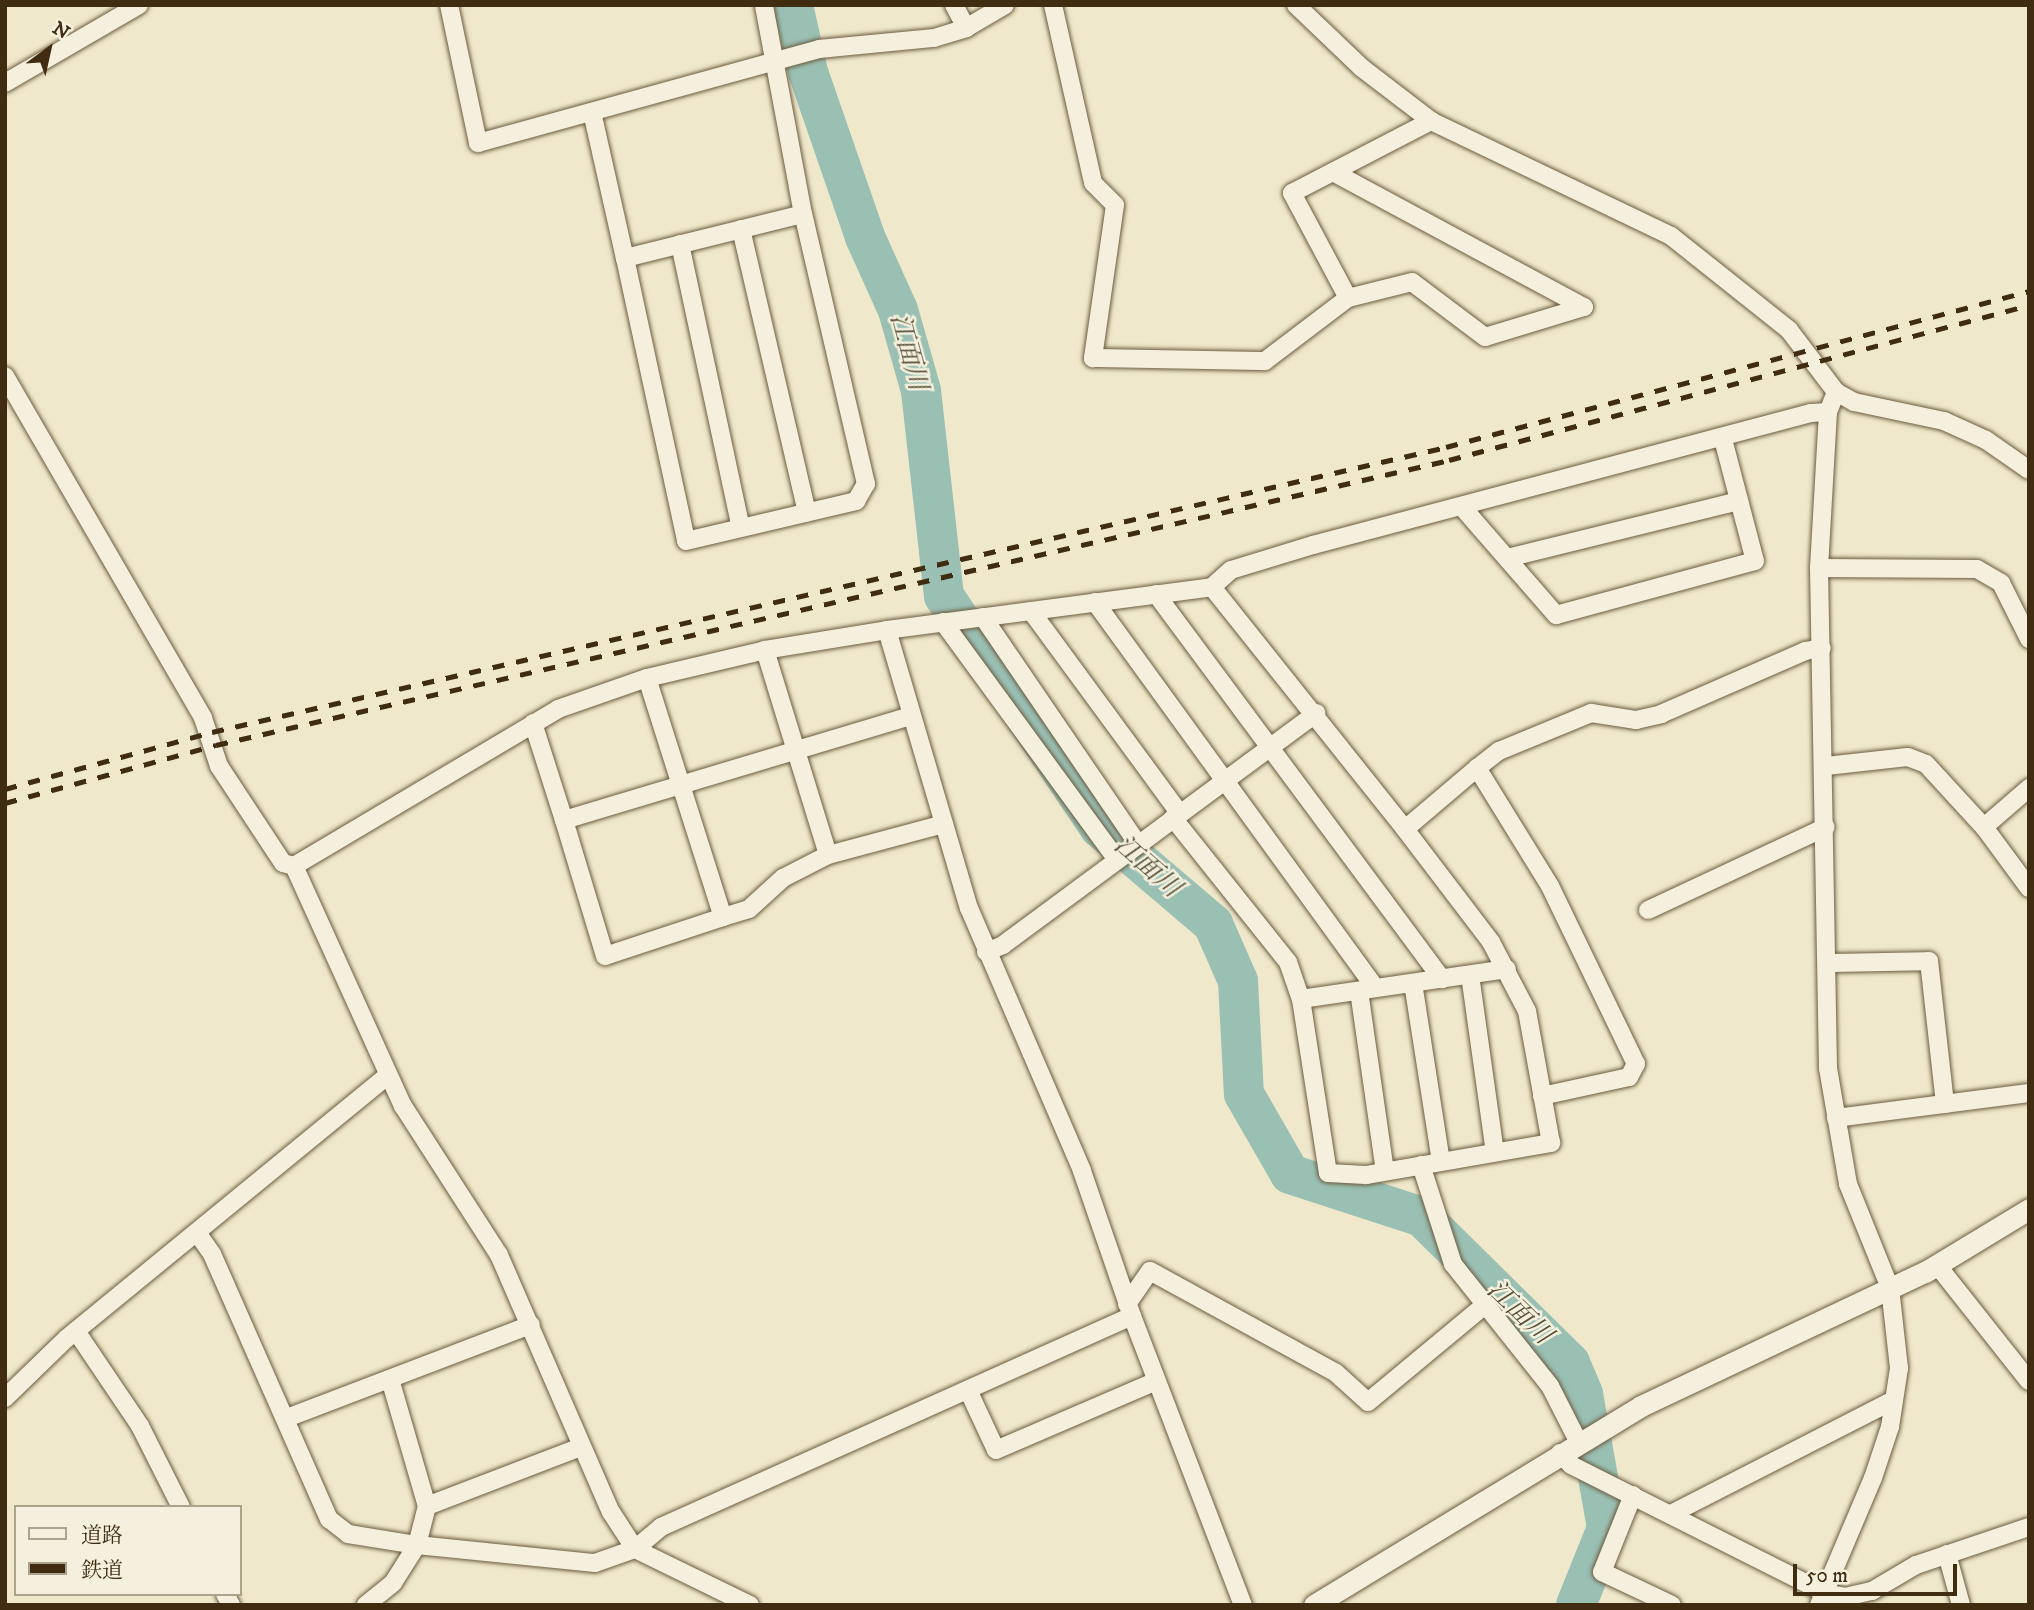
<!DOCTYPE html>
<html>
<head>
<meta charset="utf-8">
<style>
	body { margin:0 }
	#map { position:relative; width:2034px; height:1610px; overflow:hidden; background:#f0e8cb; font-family:"IM FELL DW Pica","Noto Serif JP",serif }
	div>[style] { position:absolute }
	.river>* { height:40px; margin:-20px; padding:0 20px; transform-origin:20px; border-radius:20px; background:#9ac0b4 }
	.roads { filter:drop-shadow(0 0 2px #6c5b3f) drop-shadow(0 0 2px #6c5b3f) }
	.minor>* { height:18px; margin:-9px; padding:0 9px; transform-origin:9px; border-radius:9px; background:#f5f0dd }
	.tertiary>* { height:21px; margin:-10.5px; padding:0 10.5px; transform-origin:10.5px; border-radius:10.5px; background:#f5f0dd }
	.rail>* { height:5px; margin-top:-2.5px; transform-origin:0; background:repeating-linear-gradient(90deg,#402c10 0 12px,transparent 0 24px) }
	span { translate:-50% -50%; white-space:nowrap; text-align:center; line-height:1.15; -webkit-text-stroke:5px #f5f0dd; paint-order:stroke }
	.water-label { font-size:26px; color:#565139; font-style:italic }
	.frame { position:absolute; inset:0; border:7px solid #402c10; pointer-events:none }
	.legend { position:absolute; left:14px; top:1505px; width:228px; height:91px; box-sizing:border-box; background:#f5f0dd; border:2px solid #ada28b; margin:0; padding:9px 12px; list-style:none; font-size:21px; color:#402c10 }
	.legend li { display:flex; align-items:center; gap:14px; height:35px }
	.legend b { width:35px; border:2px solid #ada28b }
	.north { position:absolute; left:14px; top:14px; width:70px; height:70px; -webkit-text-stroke:5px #f5f0dd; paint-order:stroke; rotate:33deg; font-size:19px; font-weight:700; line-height:28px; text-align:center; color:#402c10 }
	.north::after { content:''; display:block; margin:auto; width:24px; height:32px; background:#402c10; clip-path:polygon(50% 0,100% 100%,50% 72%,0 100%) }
	.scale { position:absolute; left:1793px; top:1564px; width:164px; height:32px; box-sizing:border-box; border:4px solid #402c10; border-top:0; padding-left:9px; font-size:21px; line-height:24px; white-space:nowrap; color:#402c10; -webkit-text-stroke:5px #f5f0dd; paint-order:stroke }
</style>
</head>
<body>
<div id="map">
	<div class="river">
		<div style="left:793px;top:5px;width:69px;rotate:77.4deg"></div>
		<div style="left:808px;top:72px;width:175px;rotate:70.9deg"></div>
		<div style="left:865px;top:237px;width:80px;rotate:65.7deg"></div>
		<div style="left:898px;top:310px;width:84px;rotate:74.1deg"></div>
		<div style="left:921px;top:391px;width:206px;rotate:83.6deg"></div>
		<div style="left:944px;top:596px;width:278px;rotate:56.1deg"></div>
		<div style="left:1099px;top:827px;width:150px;rotate:40.4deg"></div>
		<div style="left:1213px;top:924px;width:62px;rotate:66.3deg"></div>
		<div style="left:1238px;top:981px;width:113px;rotate:87deg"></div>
		<div style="left:1244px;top:1094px;width:92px;rotate:60.1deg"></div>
		<div style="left:1290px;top:1174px;width:139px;rotate:18deg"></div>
		<div style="left:1422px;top:1217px;width:208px;rotate:44.6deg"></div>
		<div style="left:1570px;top:1363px;width:34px;rotate:67deg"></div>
		<div style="left:1583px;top:1394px;width:136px;rotate:79.8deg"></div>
		<div style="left:1607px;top:1528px;width:83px;rotate:111.9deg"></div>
	</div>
	<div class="roads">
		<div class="minor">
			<div style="left:449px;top:5px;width:141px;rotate:78.1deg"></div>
			<div style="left:478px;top:143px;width:354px;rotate:-15.4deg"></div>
			<div style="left:819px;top:49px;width:116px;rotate:-5.5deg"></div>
			<div style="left:934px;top:38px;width:34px;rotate:-17deg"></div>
			<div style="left:954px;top:5px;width:26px;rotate:62deg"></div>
			<div style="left:966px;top:28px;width:45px;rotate:-30.5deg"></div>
			<div style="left:1053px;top:5px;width:182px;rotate:77.3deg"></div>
			<div style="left:1093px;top:183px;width:31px;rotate:45deg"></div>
			<div style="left:1115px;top:205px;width:155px;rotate:98.2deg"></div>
			<div style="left:1093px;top:358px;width:172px;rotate:1deg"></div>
			<div style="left:1265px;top:361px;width:104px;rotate:-37.2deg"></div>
			<div style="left:1296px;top:5px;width:91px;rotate:43.7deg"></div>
			<div style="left:1362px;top:68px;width:87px;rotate:37.5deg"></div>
			<div style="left:1431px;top:121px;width:266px;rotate:25.6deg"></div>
			<div style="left:1671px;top:236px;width:151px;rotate:38.5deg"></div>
			<div style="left:1789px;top:330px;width:78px;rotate:52.8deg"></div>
			<div style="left:1836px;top:392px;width:21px;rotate:29deg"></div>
			<div style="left:1854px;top:402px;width:92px;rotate:11.9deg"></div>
			<div style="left:1944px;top:421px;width:46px;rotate:24.3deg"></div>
			<div style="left:1986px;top:440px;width:52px;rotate:34.9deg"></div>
			<div style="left:5px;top:83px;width:155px;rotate:-30.2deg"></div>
			<div style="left:592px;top:112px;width:150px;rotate:77.3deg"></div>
			<div style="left:625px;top:258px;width:183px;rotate:-13.9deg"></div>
			<div style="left:1333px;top:172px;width:285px;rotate:28.3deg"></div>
			<div style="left:1584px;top:307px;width:103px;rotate:163.1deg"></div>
			<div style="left:1485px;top:337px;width:91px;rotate:-143deg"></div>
			<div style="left:1412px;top:282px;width:66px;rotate:166deg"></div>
			<div style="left:1348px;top:298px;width:119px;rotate:-118.1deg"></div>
			<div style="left:1292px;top:193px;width:157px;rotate:-27.4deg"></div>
			<div style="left:741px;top:229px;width:291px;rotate:76.9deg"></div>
			<div style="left:680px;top:244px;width:290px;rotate:77.9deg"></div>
			<div style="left:625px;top:258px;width:289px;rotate:77.8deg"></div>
			<div style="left:686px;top:541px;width:175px;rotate:-13.2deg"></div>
			<div style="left:856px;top:501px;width:20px;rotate:-60deg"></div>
			<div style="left:866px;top:484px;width:277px;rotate:-103.1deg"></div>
			<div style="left:803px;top:214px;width:213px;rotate:-100.6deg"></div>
			<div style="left:5px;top:376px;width:395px;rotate:59.9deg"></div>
			<div style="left:203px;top:718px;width:51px;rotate:71.6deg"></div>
			<div style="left:219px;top:766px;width:116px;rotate:56.6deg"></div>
			<div style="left:283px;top:863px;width:11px;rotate:15deg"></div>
			<div style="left:294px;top:866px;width:264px;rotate:65.6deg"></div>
			<div style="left:403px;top:1106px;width:177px;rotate:57.2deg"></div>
			<div style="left:499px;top:1255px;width:280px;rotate:66.5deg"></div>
			<div style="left:611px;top:1512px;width:44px;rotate:57deg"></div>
			<div style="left:635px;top:1549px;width:128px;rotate:26deg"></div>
			<div style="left:1463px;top:508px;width:142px;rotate:49deg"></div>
			<div style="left:1556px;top:615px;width:206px;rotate:-15.2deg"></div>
			<div style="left:1755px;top:561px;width:126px;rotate:-104.7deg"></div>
			<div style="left:1507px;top:558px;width:239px;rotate:-13.8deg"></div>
			<div style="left:1819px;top:568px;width:158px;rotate:0.4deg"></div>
			<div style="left:1977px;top:569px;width:28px;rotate:30deg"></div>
			<div style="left:2001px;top:583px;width:63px;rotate:63.4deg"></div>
			<div style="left:1156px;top:594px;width:480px;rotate:53.4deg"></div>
			<div style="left:1095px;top:602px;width:477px;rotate:54deg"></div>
			<div style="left:1031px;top:611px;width:252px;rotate:53.7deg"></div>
			<div style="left:983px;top:617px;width:273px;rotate:55.7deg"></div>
			<div style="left:943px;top:622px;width:293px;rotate:53.8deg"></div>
			<div style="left:887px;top:630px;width:290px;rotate:73.6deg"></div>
			<div style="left:969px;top:908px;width:286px;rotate:66.7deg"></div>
			<div style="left:1082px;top:1171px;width:153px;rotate:71deg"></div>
			<div style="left:1132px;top:1316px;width:310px;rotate:69deg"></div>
			<div style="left:765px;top:650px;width:214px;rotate:72.9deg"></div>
			<div style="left:647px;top:678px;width:251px;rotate:72.4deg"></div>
			<div style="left:723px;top:917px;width:27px;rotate:-17deg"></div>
			<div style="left:749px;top:909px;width:46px;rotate:-42.4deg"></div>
			<div style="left:783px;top:878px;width:51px;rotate:-27.1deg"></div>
			<div style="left:828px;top:855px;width:120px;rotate:-15deg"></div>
			<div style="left:533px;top:723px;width:102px;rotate:72.3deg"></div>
			<div style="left:1826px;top:766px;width:82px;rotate:-6.3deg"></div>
			<div style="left:1908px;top:757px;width:19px;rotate:21deg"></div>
			<div style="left:1926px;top:764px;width:86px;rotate:47.4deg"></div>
			<div style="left:1984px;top:827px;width:76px;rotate:53.6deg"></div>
			<div style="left:1477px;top:768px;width:28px;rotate:-38deg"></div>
			<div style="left:1499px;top:751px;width:100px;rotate:-22.4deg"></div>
			<div style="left:1591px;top:713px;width:46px;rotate:8.8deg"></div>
			<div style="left:1636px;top:720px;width:26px;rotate:-13deg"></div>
			<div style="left:1661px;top:714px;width:157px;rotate:-23.6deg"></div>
			<div style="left:1805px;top:651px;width:17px;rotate:-10deg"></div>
			<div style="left:1173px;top:818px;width:184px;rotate:51.4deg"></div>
			<div style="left:1288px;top:962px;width:39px;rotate:71deg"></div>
			<div style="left:1301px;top:999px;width:176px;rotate:81.2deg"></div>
			<div style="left:1328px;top:1173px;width:38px;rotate:3deg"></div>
			<div style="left:1366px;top:1175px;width:188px;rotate:-9.8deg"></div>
			<div style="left:1551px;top:1143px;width:134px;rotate:-100.3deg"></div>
			<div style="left:1527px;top:1011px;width:78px;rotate:-117.6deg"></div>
			<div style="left:1491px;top:942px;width:142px;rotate:-127.3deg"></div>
			<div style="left:1984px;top:827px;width:60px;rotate:-40.9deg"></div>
			<div style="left:294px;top:866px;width:307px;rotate:-30.7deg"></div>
			<div style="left:558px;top:709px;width:94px;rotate:-19.2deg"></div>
			<div style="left:647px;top:678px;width:121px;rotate:-13.3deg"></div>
			<div style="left:765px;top:650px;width:124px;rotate:-9.3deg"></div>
			<div style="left:887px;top:630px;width:328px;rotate:-7.5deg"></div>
			<div style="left:1648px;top:910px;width:196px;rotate:-25deg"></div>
			<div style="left:723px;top:917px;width:124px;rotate:161.7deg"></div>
			<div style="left:605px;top:956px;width:142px;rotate:-106.8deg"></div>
			<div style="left:564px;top:820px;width:361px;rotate:-16.7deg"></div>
			<div style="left:986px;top:952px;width:18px;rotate:-22deg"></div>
			<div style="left:1003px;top:945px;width:390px;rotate:-36.5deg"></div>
			<div style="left:1828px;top:963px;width:101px;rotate:-1.1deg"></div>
			<div style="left:1929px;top:961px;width:144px;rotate:83.6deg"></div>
			<div style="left:1470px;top:975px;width:179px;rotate:82deg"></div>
			<div style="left:1413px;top:983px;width:181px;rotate:81.1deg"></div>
			<div style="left:1359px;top:991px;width:182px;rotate:81.8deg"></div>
			<div style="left:1301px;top:999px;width:208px;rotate:-8.3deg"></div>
			<div style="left:1542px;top:1096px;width:89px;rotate:-12.3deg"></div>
			<div style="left:1629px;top:1077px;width:15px;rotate:-62deg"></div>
			<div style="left:1636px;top:1064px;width:198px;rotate:-115.8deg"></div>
			<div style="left:1550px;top:886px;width:139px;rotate:-121.7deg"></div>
			<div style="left:1477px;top:768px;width:94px;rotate:139.7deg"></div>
			<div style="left:1405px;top:829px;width:310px;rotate:-128.6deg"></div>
			<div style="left:1212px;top:587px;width:25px;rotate:-42deg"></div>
			<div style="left:1231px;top:570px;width:86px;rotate:-17deg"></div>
			<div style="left:1313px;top:545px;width:515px;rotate:-14.85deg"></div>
			<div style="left:1811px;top:413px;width:17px;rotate:-3deg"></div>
			<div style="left:1836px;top:1118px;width:195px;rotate:-7.4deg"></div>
			<div style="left:1421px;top:1165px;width:104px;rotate:72.1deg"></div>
			<div style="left:1453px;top:1264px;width:156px;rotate:51.5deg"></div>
			<div style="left:1550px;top:1386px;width:62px;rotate:63deg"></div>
			<div style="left:198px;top:1234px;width:24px;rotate:55deg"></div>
			<div style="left:212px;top:1254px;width:290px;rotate:66.2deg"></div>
			<div style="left:329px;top:1519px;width:24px;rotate:38deg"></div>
			<div style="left:348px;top:1534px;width:70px;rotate:9.1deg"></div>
			<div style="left:417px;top:1545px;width:45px;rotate:122.3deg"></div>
			<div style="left:393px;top:1583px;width:35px;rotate:141deg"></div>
			<div style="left:1937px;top:1265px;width:148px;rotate:51.6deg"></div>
			<div style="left:1127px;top:1304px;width:40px;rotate:-55.1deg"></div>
			<div style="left:1150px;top:1271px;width:212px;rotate:28.7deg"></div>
			<div style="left:1336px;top:1373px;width:43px;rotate:42.2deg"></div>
			<div style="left:1368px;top:1402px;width:153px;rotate:-39.7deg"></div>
			<div style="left:76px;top:1331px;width:115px;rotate:56deg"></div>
			<div style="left:140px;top:1426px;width:91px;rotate:63.2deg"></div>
			<div style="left:390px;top:1379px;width:132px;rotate:73.8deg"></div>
			<div style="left:427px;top:1506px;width:165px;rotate:-21deg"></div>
			<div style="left:968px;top:1390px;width:66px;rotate:65deg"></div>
			<div style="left:996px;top:1450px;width:174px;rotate:-23.3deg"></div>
			<div style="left:5px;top:1398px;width:86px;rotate:-44.1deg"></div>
			<div style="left:67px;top:1338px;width:414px;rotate:-39.3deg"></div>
			<div style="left:287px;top:1418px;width:261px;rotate:-20.9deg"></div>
			<div style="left:1560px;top:1453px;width:16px;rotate:47deg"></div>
			<div style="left:1571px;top:1465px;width:284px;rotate:26.7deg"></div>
			<div style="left:1825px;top:1593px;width:20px;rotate:11deg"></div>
			<div style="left:1845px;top:1597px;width:28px;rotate:-13deg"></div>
			<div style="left:1872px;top:1591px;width:51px;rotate:-30.6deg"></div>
			<div style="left:1916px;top:1565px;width:119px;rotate:-18.6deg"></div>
			<div style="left:1633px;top:1495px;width:83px;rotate:111.9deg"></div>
			<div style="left:1602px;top:1572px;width:77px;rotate:25.2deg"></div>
			<div style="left:427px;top:1506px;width:40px;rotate:104.4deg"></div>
			<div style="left:417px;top:1545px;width:179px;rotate:5.8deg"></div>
			<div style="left:595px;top:1563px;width:42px;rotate:-19.3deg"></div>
			<div style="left:635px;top:1549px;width:34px;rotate:-40deg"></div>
			<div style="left:661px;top:1527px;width:516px;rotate:-24.13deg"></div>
			<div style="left:1671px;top:1514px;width:250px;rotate:-27.1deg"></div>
			<div style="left:1947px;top:1554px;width:53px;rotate:74.6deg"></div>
			<div style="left:225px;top:1594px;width:13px;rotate:61deg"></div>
			<div style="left:1819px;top:1605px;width:138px;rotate:-67deg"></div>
			<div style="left:1873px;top:1478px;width:54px;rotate:-71.6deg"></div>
			<div style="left:1890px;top:1427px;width:60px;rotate:-81.3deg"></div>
			<div style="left:1899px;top:1368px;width:81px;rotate:-96.4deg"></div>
			<div style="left:1890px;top:1288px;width:112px;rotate:-112deg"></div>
			<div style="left:1848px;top:1184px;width:118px;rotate:-99.8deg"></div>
			<div style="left:1828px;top:1068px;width:500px;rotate:-91.03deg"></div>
			<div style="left:1819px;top:568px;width:156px;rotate:-86.7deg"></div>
			<div style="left:1828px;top:412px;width:22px;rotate:-68deg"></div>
		</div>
		<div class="tertiary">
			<div style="left:1314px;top:1605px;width:383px;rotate:-31.3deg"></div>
			<div style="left:1641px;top:1406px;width:314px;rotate:-25.3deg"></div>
			<div style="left:1925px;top:1272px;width:122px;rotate:-31.2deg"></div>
		</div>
	</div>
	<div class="rail">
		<div style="left:5px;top:789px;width:215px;rotate:-15.4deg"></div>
		<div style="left:212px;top:732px;width:1266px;rotate:-13deg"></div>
		<div style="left:1446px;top:447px;width:604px;rotate:-14.98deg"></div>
		<div style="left:5px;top:803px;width:219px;rotate:-15.4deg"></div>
		<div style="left:216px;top:745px;width:1266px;rotate:-13.01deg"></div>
		<div style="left:1449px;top:460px;width:600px;rotate:-14.96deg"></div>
	</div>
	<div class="water-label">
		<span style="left:908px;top:352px;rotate:75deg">江面川</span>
		<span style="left:1147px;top:867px;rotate:41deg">江面川</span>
		<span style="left:1519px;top:1313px;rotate:44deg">江面川</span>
	</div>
	<div class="frame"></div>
	<ul class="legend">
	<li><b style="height:9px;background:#f5f0dd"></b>道路</li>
	<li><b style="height:9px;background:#402c10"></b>鉄道</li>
	</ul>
	<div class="north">N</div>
	<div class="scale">50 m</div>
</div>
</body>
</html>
